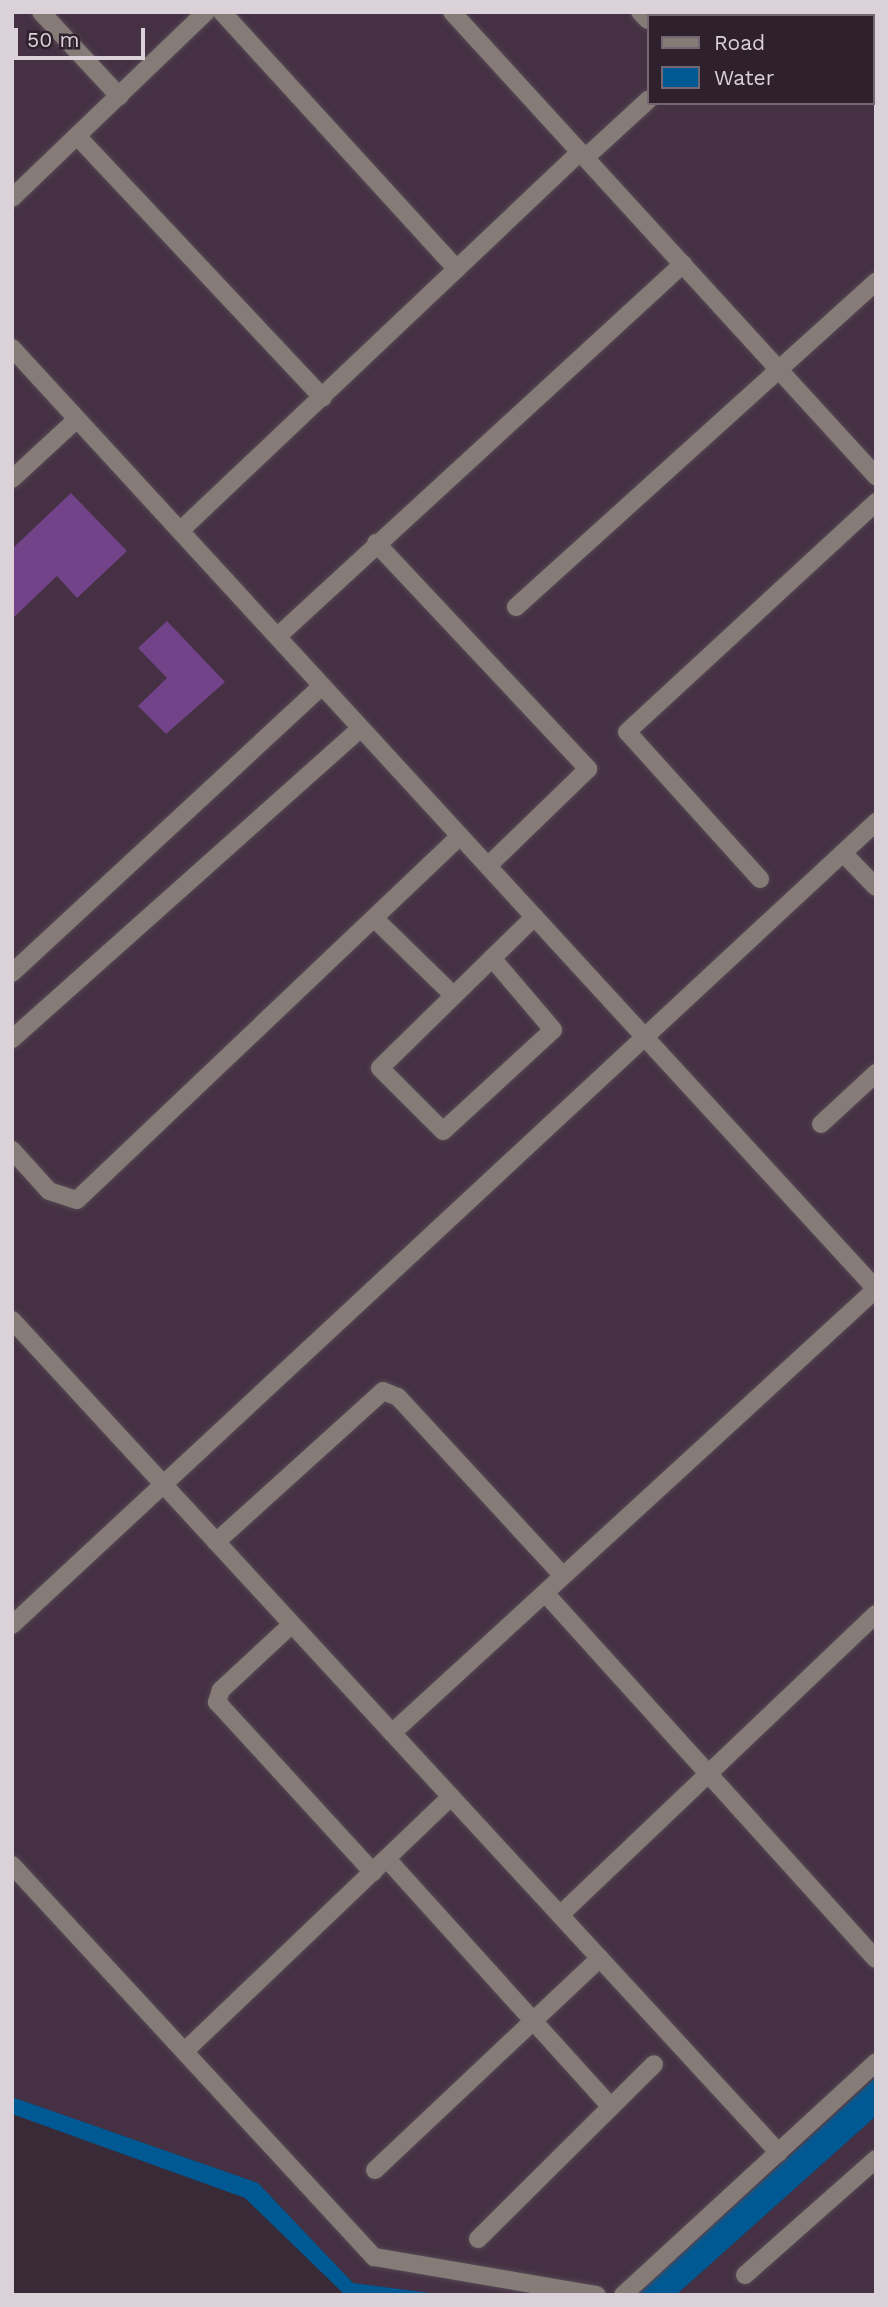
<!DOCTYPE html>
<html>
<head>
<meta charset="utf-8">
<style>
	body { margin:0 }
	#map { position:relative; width:888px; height:2307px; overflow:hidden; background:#382a37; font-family:"Work Sans",sans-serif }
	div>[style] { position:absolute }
	.built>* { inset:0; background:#453143 }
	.water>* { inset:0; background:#015993 }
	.building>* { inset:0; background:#724389 }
	.roads { filter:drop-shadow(0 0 2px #554854) drop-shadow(0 0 2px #554854) }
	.minor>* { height:18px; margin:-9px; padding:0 9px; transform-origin:9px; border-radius:9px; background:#857c77 }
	span { translate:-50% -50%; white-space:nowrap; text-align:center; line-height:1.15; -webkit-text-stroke:7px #2e212d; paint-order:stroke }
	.frame { position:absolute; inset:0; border:14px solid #dad1d9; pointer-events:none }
	.legend { position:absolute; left:647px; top:14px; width:228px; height:91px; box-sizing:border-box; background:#2e212d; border:2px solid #736772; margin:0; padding:9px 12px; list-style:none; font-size:21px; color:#dad1d9 }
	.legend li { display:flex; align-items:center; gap:14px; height:35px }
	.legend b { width:35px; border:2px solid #736772 }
	.scale { position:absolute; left:14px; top:28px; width:131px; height:32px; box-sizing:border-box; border:4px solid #dad1d9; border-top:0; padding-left:9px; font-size:21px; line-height:24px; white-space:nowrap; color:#dad1d9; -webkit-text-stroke:5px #2e212d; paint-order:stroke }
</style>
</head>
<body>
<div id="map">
	<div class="built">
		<div style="clip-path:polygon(evenodd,12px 12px,876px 12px,876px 2077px,637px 2295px,446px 2295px,353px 2283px,258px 2183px,12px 2097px,12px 12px,648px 16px,872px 16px,872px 103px,648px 103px,648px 16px)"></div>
		<div style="clip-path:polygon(876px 2116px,876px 2295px,676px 2295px)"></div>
	</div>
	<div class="water">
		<div style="clip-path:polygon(876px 2077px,876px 2116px,676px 2295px,637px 2295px)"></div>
		<div style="clip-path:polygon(12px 2097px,258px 2183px,353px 2283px,446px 2295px,345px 2295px,245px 2198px,12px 2114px)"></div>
	</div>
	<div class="building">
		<div style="clip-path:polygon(71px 493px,127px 551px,77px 598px,57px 576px,12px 619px,12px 549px)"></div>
		<div style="clip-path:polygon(167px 621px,225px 682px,166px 734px,138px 706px,167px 678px,138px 648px)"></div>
	</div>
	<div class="roads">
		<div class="minor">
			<div style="left:41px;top:12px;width:115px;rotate:47.1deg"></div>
			<div style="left:222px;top:12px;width:348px;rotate:47.6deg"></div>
			<div style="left:452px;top:12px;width:629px;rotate:47.58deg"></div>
			<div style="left:640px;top:12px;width:11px;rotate:45deg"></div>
			<div style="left:739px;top:16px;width:6px;rotate:-45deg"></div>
			<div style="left:77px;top:136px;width:359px;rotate:46.8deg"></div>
			<div style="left:585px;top:158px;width:86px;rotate:-42.6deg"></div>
			<div style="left:12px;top:198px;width:269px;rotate:-43.8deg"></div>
			<div style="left:12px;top:348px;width:1277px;rotate:47.44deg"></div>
			<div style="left:12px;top:479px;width:87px;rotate:-42.7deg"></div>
			<div style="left:181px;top:530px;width:550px;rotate:-43.45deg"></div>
			<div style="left:376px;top:543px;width:310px;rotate:46.8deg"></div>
			<div style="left:588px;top:769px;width:138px;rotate:135.9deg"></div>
			<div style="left:516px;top:607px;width:485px;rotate:-42.1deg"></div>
			<div style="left:278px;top:636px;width:550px;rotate:-42.57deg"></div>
			<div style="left:843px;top:853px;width:47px;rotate:45.9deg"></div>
			<div style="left:760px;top:879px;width:198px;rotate:-132.1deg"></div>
			<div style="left:627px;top:732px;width:339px;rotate:-42.7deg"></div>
			<div style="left:377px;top:921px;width:107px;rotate:44.2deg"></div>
			<div style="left:492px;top:958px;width:94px;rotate:49.7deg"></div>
			<div style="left:553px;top:1030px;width:149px;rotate:137.4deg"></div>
			<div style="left:443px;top:1131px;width:89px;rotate:-135deg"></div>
			<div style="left:380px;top:1068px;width:216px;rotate:-44.4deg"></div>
			<div style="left:12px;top:973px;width:421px;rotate:-42.8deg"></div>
			<div style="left:12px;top:1039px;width:467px;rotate:-41.7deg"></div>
			<div style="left:821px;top:1124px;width:75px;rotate:-42.8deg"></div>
			<div style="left:12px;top:1150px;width:55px;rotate:47.9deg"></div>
			<div style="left:49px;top:1191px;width:29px;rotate:18deg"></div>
			<div style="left:77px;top:1200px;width:528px;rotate:-43.54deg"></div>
			<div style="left:12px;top:1320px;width:1132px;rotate:47.36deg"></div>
			<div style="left:216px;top:1542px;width:225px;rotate:-42.1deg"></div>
			<div style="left:383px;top:1391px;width:16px;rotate:22deg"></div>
			<div style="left:398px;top:1397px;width:243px;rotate:47.3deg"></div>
			<div style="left:545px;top:1593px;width:493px;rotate:47.9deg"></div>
			<div style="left:12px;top:1625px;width:1180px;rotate:-42.9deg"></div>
			<div style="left:291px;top:1625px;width:96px;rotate:137.1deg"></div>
			<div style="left:221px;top:1690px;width:13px;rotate:108deg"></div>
			<div style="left:217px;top:1702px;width:231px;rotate:47.5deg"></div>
			<div style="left:392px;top:1733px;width:657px;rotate:-42.53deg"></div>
			<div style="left:387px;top:1859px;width:331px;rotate:47.9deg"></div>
			<div style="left:12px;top:1865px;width:534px;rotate:47.28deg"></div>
			<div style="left:374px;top:2257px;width:226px;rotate:9.7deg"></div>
			<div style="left:560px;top:1915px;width:436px;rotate:-43.6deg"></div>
			<div style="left:187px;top:2049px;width:365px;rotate:-43.7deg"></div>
			<div style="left:375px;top:2170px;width:309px;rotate:-43.3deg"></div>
			<div style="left:478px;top:2239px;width:248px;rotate:-44.8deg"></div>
			<div style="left:745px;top:2275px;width:175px;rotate:-41.5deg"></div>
			<div style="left:623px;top:2295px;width:344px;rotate:-42.6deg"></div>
		</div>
	</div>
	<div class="frame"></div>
	<ul class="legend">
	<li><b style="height:9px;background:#857c77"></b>Road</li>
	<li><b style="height:19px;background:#015993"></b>Water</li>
	</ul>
	<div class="scale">50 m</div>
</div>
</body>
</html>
